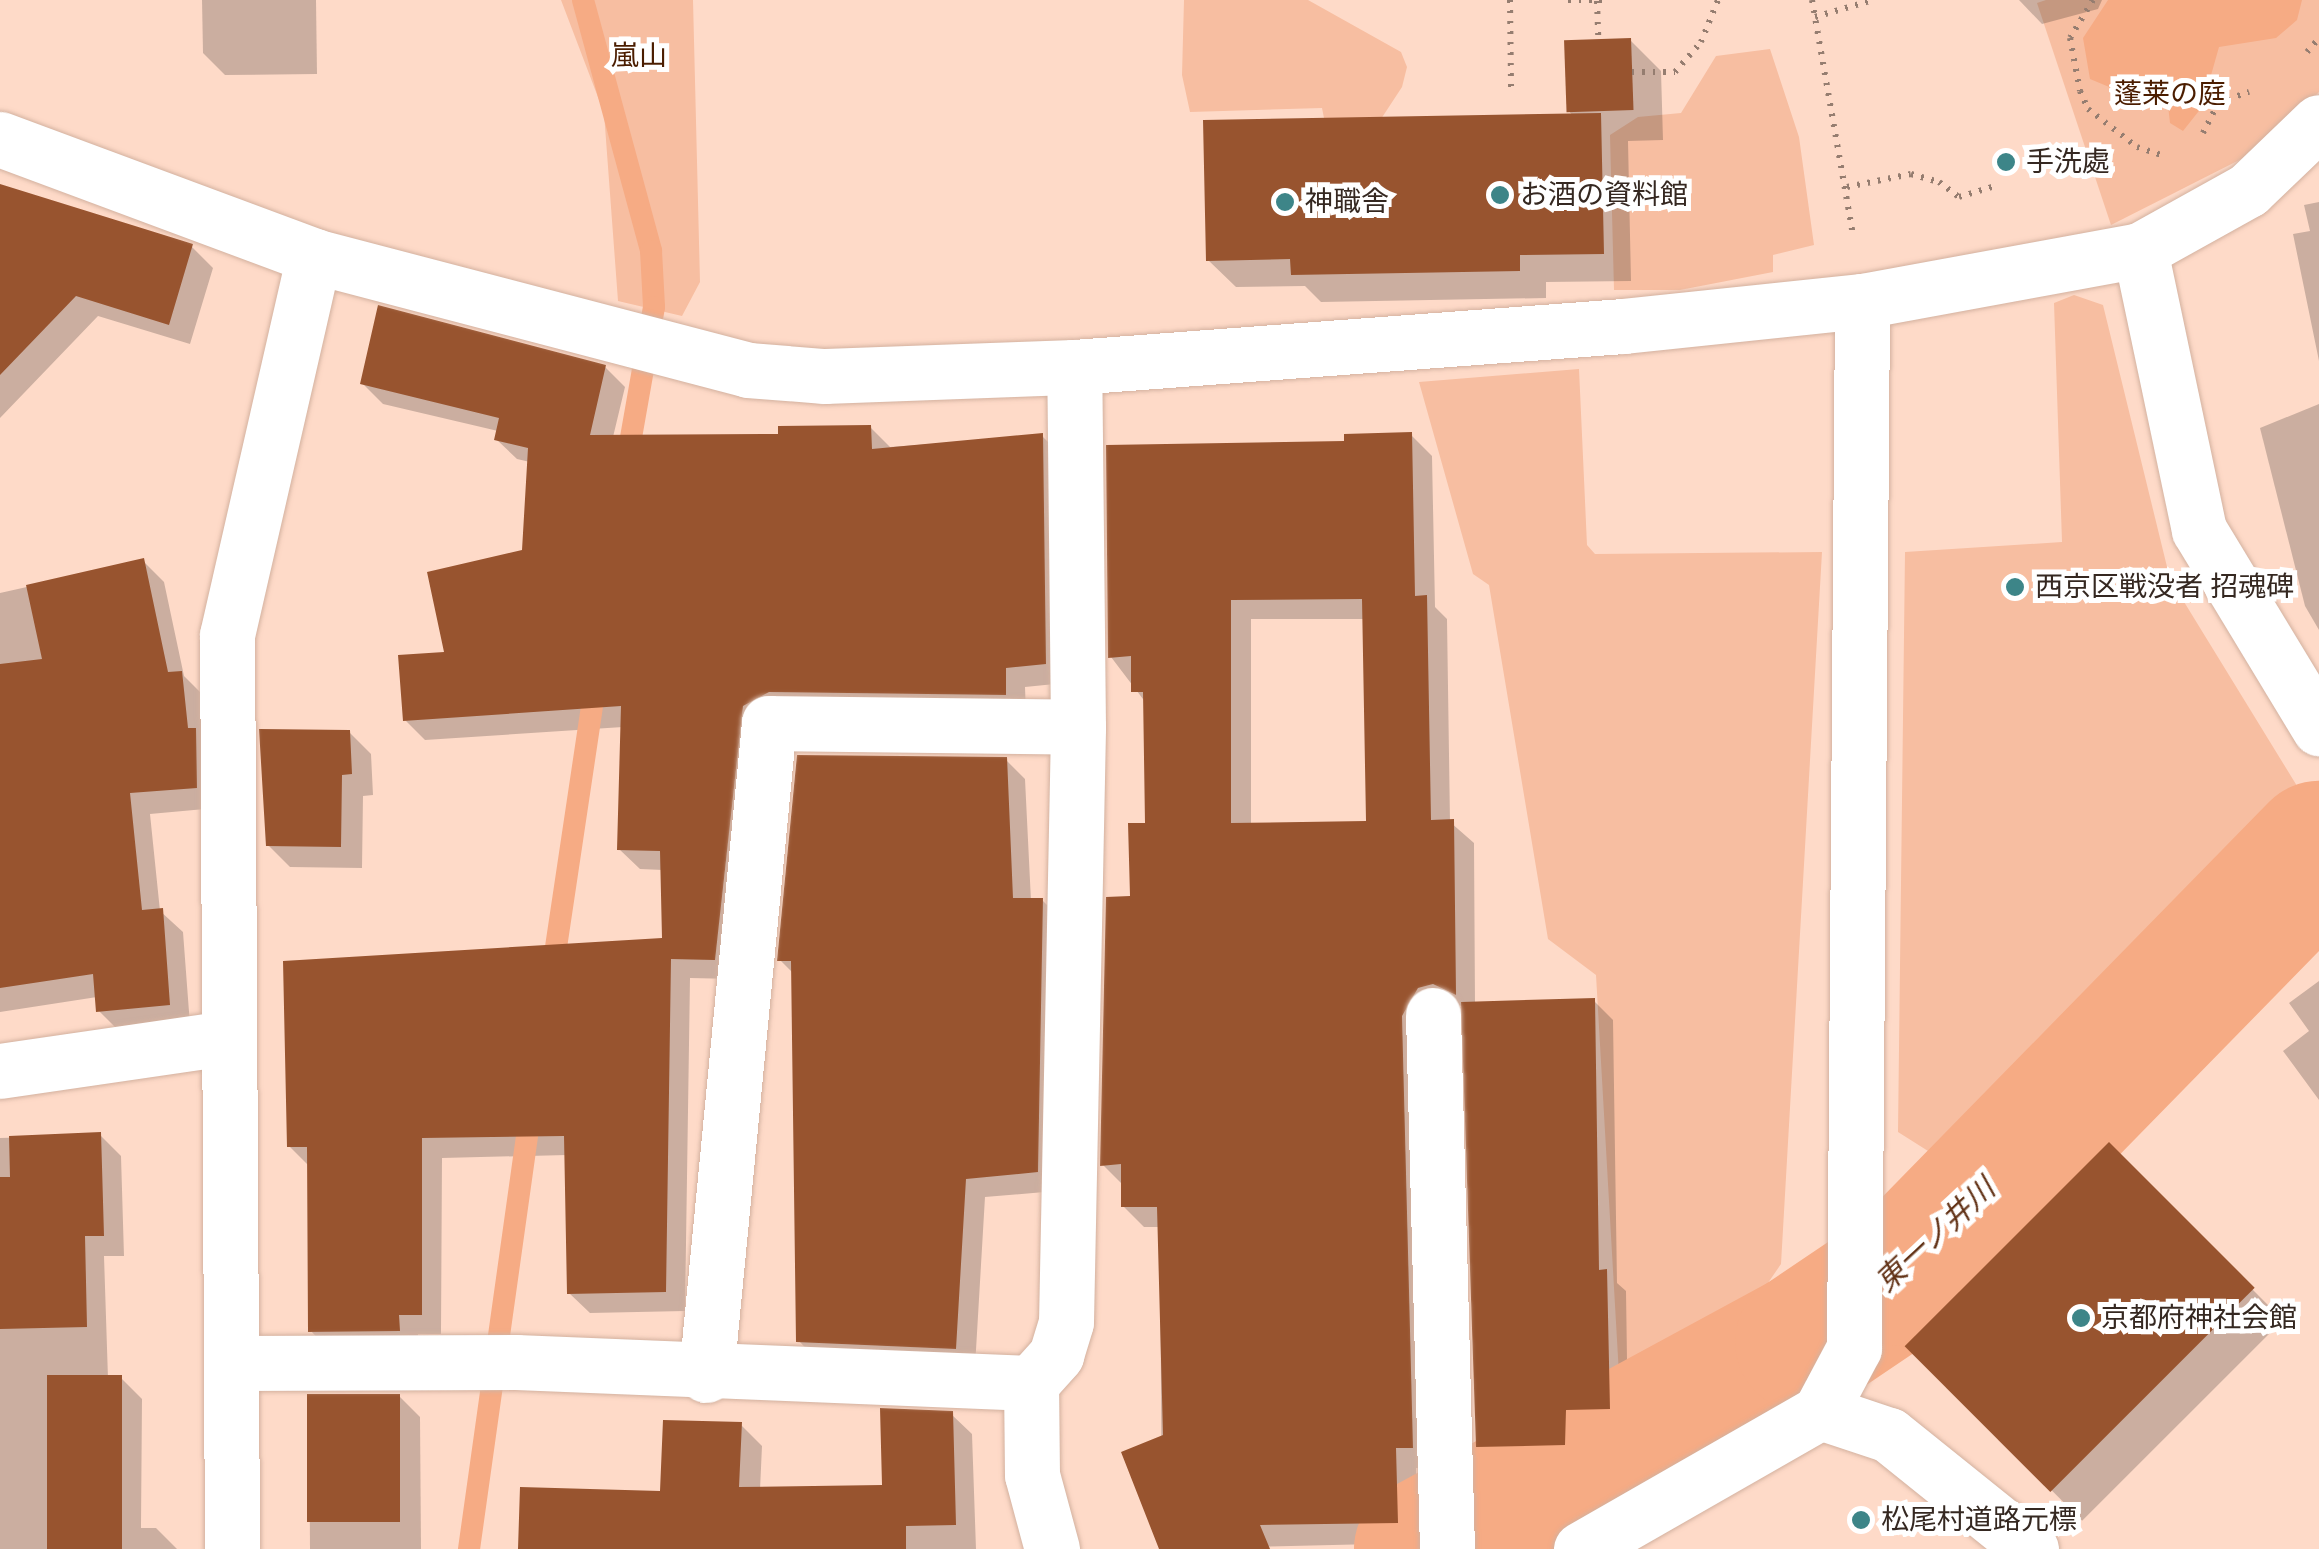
<!DOCTYPE html>
<html>
<head>
<meta charset="utf-8">
<style>
	body { margin:0 }
	#map { position:relative; width:2319px; height:1549px; overflow:hidden; background:#fedac8; font-family:"Varela Round","Noto Sans JP",sans-serif }
	div>[style] { position:absolute }
	.green>* { inset:0; background:#f7bea1 }
	.water>* { inset:0; background:#f6ab84 }
	.shadow>* { inset:0; background:#0003; transform-origin:0 0 }
	.stream>* { height:22px; margin:-11px; padding:0 11px; transform-origin:11px; border-radius:11px; background:#f6ab84 }
	.river>* { height:140px; margin:-70px; padding:0 70px; transform-origin:70px; border-radius:70px; background:#f6ab84 }
	.building>* { inset:0; background:#98542f; transform-origin:0 0 }
	.path>* { height:6px; margin-top:-3px; transform-origin:0; background:repeating-linear-gradient(90deg,#957d70 0 2.5px,transparent 0 10.5px) }
	.roads { filter:drop-shadow(0 0 2px #d3b19f) drop-shadow(0 0 2px #d3b19f) }
	.minor>* { height:55px; margin:-27.5px; padding:0 27.5px; transform-origin:27.5px; border-radius:27.5px; background:#fff }
	.dots>* { width:28px; height:28px; translate:-50% -50%; box-sizing:border-box; border:5px solid #fff; border-radius:50% }
	span { translate:-50% -50%; white-space:nowrap; text-align:center; line-height:1.15; -webkit-text-stroke:10px #fff; paint-order:stroke }
	.park-label { font-size:28px; color:#4b1d00 }
	.poi-label { font-size:28px; color:#352821 }
	.left { translate:0 -50%; text-align:left }
	.water-label { font-size:30px; color:#613115; font-style:italic }
</style>
</head>
<body>
<div id="map">
	<div class="green">
		<div style="clip-path:polygon(561px 0,693px 0,700px 282px,682px 316px,618px 301px,604px 113px)"></div>
		<div style="clip-path:polygon(1184px 0,1308px 0,1401px 52px,1407px 67px,1402px 87px,1381px 119px,1328px 138px,1322px 108px,1190px 112px,1182px 75px)"></div>
		<div style="clip-path:polygon(2046px 0,2319px 0,2319px 92px,2263px 148px,2111px 225px,2037px 3px)"></div>
		<div style="clip-path:polygon(1770px 49px,1799px 137px,1814px 245px,1773px 255px,1773px 272px,1680px 290px,1614px 290px,1610px 135px,1638px 117px,1681px 113px,1716px 56px)"></div>
		<div style="clip-path:polygon(2074px 295px,2103px 305px,2170px 579px,2305px 799px,1936px 1156px,1898px 1132px,1905px 552px,2062px 542px,2054px 303px)"></div>
		<div style="clip-path:polygon(1579px 369px,1587px 545px,1595px 554px,1822px 552px,1781px 1264px,1748px 1312px,1620px 1392px,1596px 975px,1548px 939px,1489px 585px,1473px 574px,1419px 382px)"></div>
	</div>
	<div class="water">
		<div style="clip-path:polygon(2108px 0,2302px 0,2297px 20px,2276px 38px,2219px 47px,2202px 107px,2183px 131px,2170px 123px,2165px 79px,2114px 89px,2090px 79px,2083px 38px)"></div>
	</div>
	<div class="shadow">
		<div style="clip-path:polygon(202px 0,316px 0,317px 74px,225px 75px,203px 53px)"></div>
		<div style="clip-path:polygon(2102px 0,2098px 9px,2042px 24px,2019px 0)"></div>
		<div style="clip-path:polygon(1630px 40px,1661px 71px,1663px 140px,1628px 141px,1631px 281px,1546px 282px,1546px 298px,1321px 302px,1305px 286px,1236px 287px,1208px 260px,1573px 116px,1568px 110px)"></div>
		<div style="clip-path:polygon(0 191px,192px 247px,213px 268px,190px 344px,98px 316px,0 418px)"></div>
		<div style="clip-path:polygon(2319px 202px,2319px 361px,2293px 234px,2310px 231px,2304px 205px)"></div>
		<div style="clip-path:polygon(605px 367px,625px 387px,613px 437px,780px 437px,870px 427px,890px 447px,1042px 436px,1062px 456px,1065px 683px,1025px 687px,1026px 714px,790px 711px,734px 979px,690px 978px,685px 1311px,590px 1313px,569px 1293px,567px 1155px,442px 1158px,441px 1334px,418px 1334px,419px 1350px,330px 1351px,310px 1330px,309px 1166px,289px 1146px,665px 940px,663px 870px,640px 869px,619px 849px,623px 727px,425px 740px,405px 720px,524px 552px,530px 462px,517px 459px,496px 439px,498px 431px,383px 404px,363px 384px)"></div>
		<div style="clip-path:polygon(2319px 404px,2319px 630px,2305px 606px,2260px 428px)"></div>
		<div style="clip-path:polygon(evenodd,1411px 435px,1432px 456px,1435px 607px,1447px 619px,1450px 822px,1474px 843px,1475px 1004px,1594px 1001px,1613px 1020px,1617px 1283px,1626px 1291px,1628px 1428px,1584px 1428px,1584px 1464px,1498px 1465px,1478px 1446px,1464px 1007px,1456px 1004px,1433px 1468px,1416px 1468px,1417px 1543px,1162px 1549px,1160px 1227px,1144px 1227px,1123px 1206px,1124px 1186px,1103px 1165px,1132px 899px,1148px 825px,1146px 703px,1111px 657px,1346px 443px,1411px 435px,1251px 619px,1365px 619px,1368px 823px,1251px 825px,1251px 619px)"></div>
		<div style="clip-path:polygon(143px 561px,164px 582px,184px 676px,202px 694px,216px 808px,150px 814px,160px 911px,183px 932px,190px 1025px,120px 1032px,99px 1011px,97px 997px,0 1012px,0 593px)"></div>
		<div style="clip-path:polygon(261px 731px,349px 732px,371px 754px,373px 795px,363px 796px,362px 868px,290px 867px,268px 845px)"></div>
		<div style="clip-path:polygon(1006px 760px,1025px 779px,1031px 901px,1042px 900px,1062px 920px,1056px 1191px,985px 1197px,975px 1367px,818px 1361px,799px 1341px,794px 974px,780px 960px)"></div>
		<div style="clip-path:polygon(2319px 981px,2319px 1100px,2283px 1051px,2309px 1031px,2289px 1003px)"></div>
		<div style="clip-path:polygon(100px 1135px,121px 1156px,124px 1256px,104px 1256px,108px 1378px,121px 1378px,142px 1399px,141px 1528px,156px 1528px,177px 1549px,0 1549px,0 1138px)"></div>
		<div style="left:2109px;top:1146px;width:246px;height:284px;rotate:45deg"></div>
		<div style="clip-path:polygon(309px 1396px,399px 1396px,420px 1417px,421px 1549px,310px 1549px)"></div>
		<div style="clip-path:polygon(951px 1414px,972px 1434px,976px 1549px,520px 1549px,662px 1494px,741px 1425px,762px 1446px,760px 1490px,884px 1487px)"></div>
	</div>
	<div class="stream">
		<div style="left:583px;top:0;width:260px;rotate:74.8deg"></div>
		<div style="left:651px;top:251px;width:56px;rotate:86.9deg"></div>
		<div style="left:654px;top:307px;width:160px;rotate:100deg"></div>
		<div style="left:552px;top:974px;width:297px;rotate:-81.5deg"></div>
		<div style="left:469px;top:1549px;width:443px;rotate:-82deg"></div>
	</div>
	<div class="river">
		<div style="left:1424px;top:1549px;width:434px;rotate:-28.5deg"></div>
		<div style="left:1805px;top:1342px;width:118px;rotate:-34deg"></div>
		<div style="left:1903px;top:1276px;width:595px;rotate:-45.61deg"></div>
	</div>
	<div class="building">
		<div style="left:1631px;top:38px;width:72px;height:67px;rotate:88deg"></div>
		<div style="clip-path:polygon(1601px 113px,1604px 254px,1520px 255px,1520px 271px,1291px 275px,1290px 259px,1206px 261px,1203px 120px)"></div>
		<div style="clip-path:polygon(0 184px,193px 244px,169px 325px,76px 296px,0 375px)"></div>
		<div style="clip-path:polygon(378px 305px,606px 365px,590px 435px,778px 434px,778px 426px,871px 425px,872px 449px,1043px 433px,1046px 664px,1006px 668px,1006px 695px,769px 692px,743px 706px,715px 960px,671px 959px,666px 1292px,567px 1294px,564px 1136px,422px 1138px,422px 1315px,399px 1315px,400px 1331px,308px 1332px,307px 1147px,287px 1147px,283px 961px,662px 938px,660px 851px,617px 850px,621px 706px,403px 721px,398px 655px,444px 652px,427px 572px,522px 550px,528px 448px,494px 440px,499px 418px,360px 384px)"></div>
		<div style="clip-path:polygon(evenodd,1412px 432px,1415px 596px,1427px 595px,1431px 820px,1454px 819px,1456px 995px,1433px 984px,1418px 988px,1402px 1016px,1413px 1448px,1396px 1448px,1398px 1523px,1260px 1525px,1270px 1549px,1159px 1549px,1121px 1452px,1163px 1435px,1157px 1207px,1121px 1207px,1121px 1164px,1100px 1166px,1106px 897px,1130px 896px,1128px 823px,1145px 823px,1143px 692px,1131px 692px,1131px 656px,1108px 658px,1106px 445px,1344px 441px,1344px 434px,1412px 432px,1362px 599px,1366px 821px,1231px 823px,1231px 600px,1362px 599px)"></div>
		<div style="clip-path:polygon(144px 558px,168px 672px,182px 671px,188px 728px,196px 728px,197px 788px,130px 793px,142px 910px,163px 908px,170px 1005px,96px 1012px,93px 974px,0 988px,0 664px,42px 659px,26px 585px)"></div>
		<div style="clip-path:polygon(259px 729px,350px 730px,352px 774px,342px 775px,341px 847px,266px 846px)"></div>
		<div style="clip-path:polygon(797px 755px,1007px 757px,1013px 898px,1043px 898px,1038px 1172px,966px 1179px,956px 1349px,796px 1342px,791px 961px,777px 961px)"></div>
		<div style="clip-path:polygon(1595px 998px,1599px 1270px,1607px 1269px,1610px 1409px,1566px 1410px,1565px 1445px,1476px 1447px,1461px 1002px)"></div>
		<div style="clip-path:polygon(101px 1132px,104px 1236px,85px 1236px,87px 1327px,0 1329px,0 1177px,10px 1177px,9px 1136px)"></div>
		<div style="left:2109px;top:1142px;width:206px;height:289px;rotate:45deg"></div>
		<div style="left:122px;top:1375px;width:174px;height:75px;rotate:90deg"></div>
		<div style="left:307px;top:1394px;width:93px;height:128px"></div>
		<div style="clip-path:polygon(880px 1408px,953px 1411px,956px 1525px,906px 1526px,906px 1549px,518px 1549px,520px 1487px,660px 1491px,663px 1420px,742px 1422px,739px 1487px,882px 1485px)"></div>
	</div>
	<div class="path">
		<div style="left:1510px;top:0;width:88px;rotate:89.3deg"></div>
		<div style="left:1568px;top:0;width:34px"></div>
		<div style="left:1812px;top:0;width:239px;rotate:80.1deg"></div>
		<div style="left:2093px;top:0;width:44px;rotate:121.2deg"></div>
		<div style="left:2070px;top:38px;width:54px;rotate:79.3deg"></div>
		<div style="left:2080px;top:91px;width:20px;rotate:66deg"></div>
		<div style="left:2088px;top:109px;width:62px;rotate:37.8deg"></div>
		<div style="left:2137px;top:147px;width:26px;rotate:18deg"></div>
		<div style="left:1597px;top:1px;width:37px;rotate:88deg"></div>
		<div style="left:1815px;top:17px;width:60px;rotate:-16.3deg"></div>
		<div style="left:2307px;top:52px;width:18px;rotate:-49deg"></div>
		<div style="left:1632px;top:72px;width:43px"></div>
		<div style="left:1675px;top:72px;width:40px;rotate:-49deg"></div>
		<div style="left:1701px;top:42px;width:45px;rotate:-68deg"></div>
		<div style="left:2203px;top:133px;width:34px;rotate:-63deg"></div>
		<div style="left:2218px;top:103px;width:33px;rotate:-20deg"></div>
		<div style="left:1847px;top:187px;width:65px;rotate:-11.5deg"></div>
		<div style="left:1911px;top:174px;width:29px;rotate:16deg"></div>
		<div style="left:1939px;top:182px;width:25px;rotate:37deg"></div>
		<div style="left:1959px;top:197px;width:39px;rotate:-17deg"></div>
	</div>
	<div class="roads">
		<div class="minor">
			<div style="left:0;top:139px;width:335px;rotate:20.4deg"></div>
			<div style="left:314px;top:256px;width:449px;rotate:14.7deg"></div>
			<div style="left:748px;top:370px;width:77px;rotate:4.5deg"></div>
			<div style="left:825px;top:376px;width:249px;rotate:-2.1deg"></div>
			<div style="left:1074px;top:367px;width:551px;rotate:-4.27deg"></div>
			<div style="left:1623px;top:326px;width:240px;rotate:-6deg"></div>
			<div style="left:2140px;top:250px;width:286px;rotate:78.1deg"></div>
			<div style="left:2199px;top:530px;width:232px;rotate:58.8deg"></div>
			<div style="left:1433px;top:1015px;width:534px;rotate:88.5deg"></div>
			<div style="left:0;top:1071px;width:228px;rotate:-8.3deg"></div>
			<div style="left:236px;top:1363px;width:280px;rotate:-0.2deg"></div>
			<div style="left:516px;top:1362px;width:515px;rotate:2.34deg"></div>
			<div style="left:706px;top:1375px;width:655px;rotate:-84.48deg"></div>
			<div style="left:769px;top:723px;width:309px;rotate:0.7deg"></div>
			<div style="left:232px;top:1549px;width:914px;rotate:-90.31deg"></div>
			<div style="left:227px;top:635px;width:389px;rotate:-77.1deg"></div>
			<div style="left:1052px;top:1549px;width:77px;rotate:-105.1deg"></div>
			<div style="left:1032px;top:1475px;width:92px;rotate:-90.6deg"></div>
			<div style="left:1031px;top:1383px;width:38px;rotate:-48deg"></div>
			<div style="left:1056px;top:1355px;width:34px;rotate:-73deg"></div>
			<div style="left:1066px;top:1322px;width:595px;rotate:-88.84deg"></div>
			<div style="left:1078px;top:727px;width:360px;rotate:-90.6deg"></div>
			<div style="left:1581px;top:1549px;width:275px;rotate:-29.8deg"></div>
			<div style="left:2031px;top:1549px;width:182px;rotate:-141.2deg"></div>
			<div style="left:1889px;top:1435px;width:73px;rotate:-161.6deg"></div>
			<div style="left:1820px;top:1412px;width:72px;rotate:-62deg"></div>
			<div style="left:1854px;top:1348px;width:1047px;rotate:-89.56deg"></div>
			<div style="left:1862px;top:301px;width:283px;rotate:-10.4deg"></div>
			<div style="left:2140px;top:250px;width:124px;rotate:-29.1deg"></div>
			<div style="left:2248px;top:190px;width:98px;rotate:-43.8deg"></div>
		</div>
	</div>
	<div class="dots">
		<div style="left:2006px;top:162px;background:#3d8588"></div>
		<div style="left:1500px;top:195px;background:#3d8588"></div>
		<div style="left:1285px;top:202px;background:#3d8588"></div>
		<div style="left:2015px;top:587px;background:#3d8588"></div>
		<div style="left:2081px;top:1318px;background:#3d8588"></div>
		<div style="left:1861px;top:1520px;background:#3d8588"></div>
	</div>
	<div class="park-label">
		<span style="left:639px;top:56px">嵐山</span>
		<span style="left:2170px;top:94px">蓬莱の庭</span>
	</div>
	<div class="poi-label">
		<span class="left" style="left:2026px;top:162px">手洗處</span>
		<span class="left" style="left:1520px;top:195px">お酒の資料館</span>
		<span class="left" style="left:1305px;top:202px">神職舎</span>
		<span class="left" style="left:2035px;top:587px">西京区戦没者 招魂碑</span>
		<span class="left" style="left:2101px;top:1318px">京都府神社会館</span>
		<span class="left" style="left:1881px;top:1520px">松尾村道路元標</span>
	</div>
	<div class="water-label">
		<span style="left:1936px;top:1236px;rotate:-43deg">東一ノ井川</span>
	</div>
</div>
</body>
</html>
